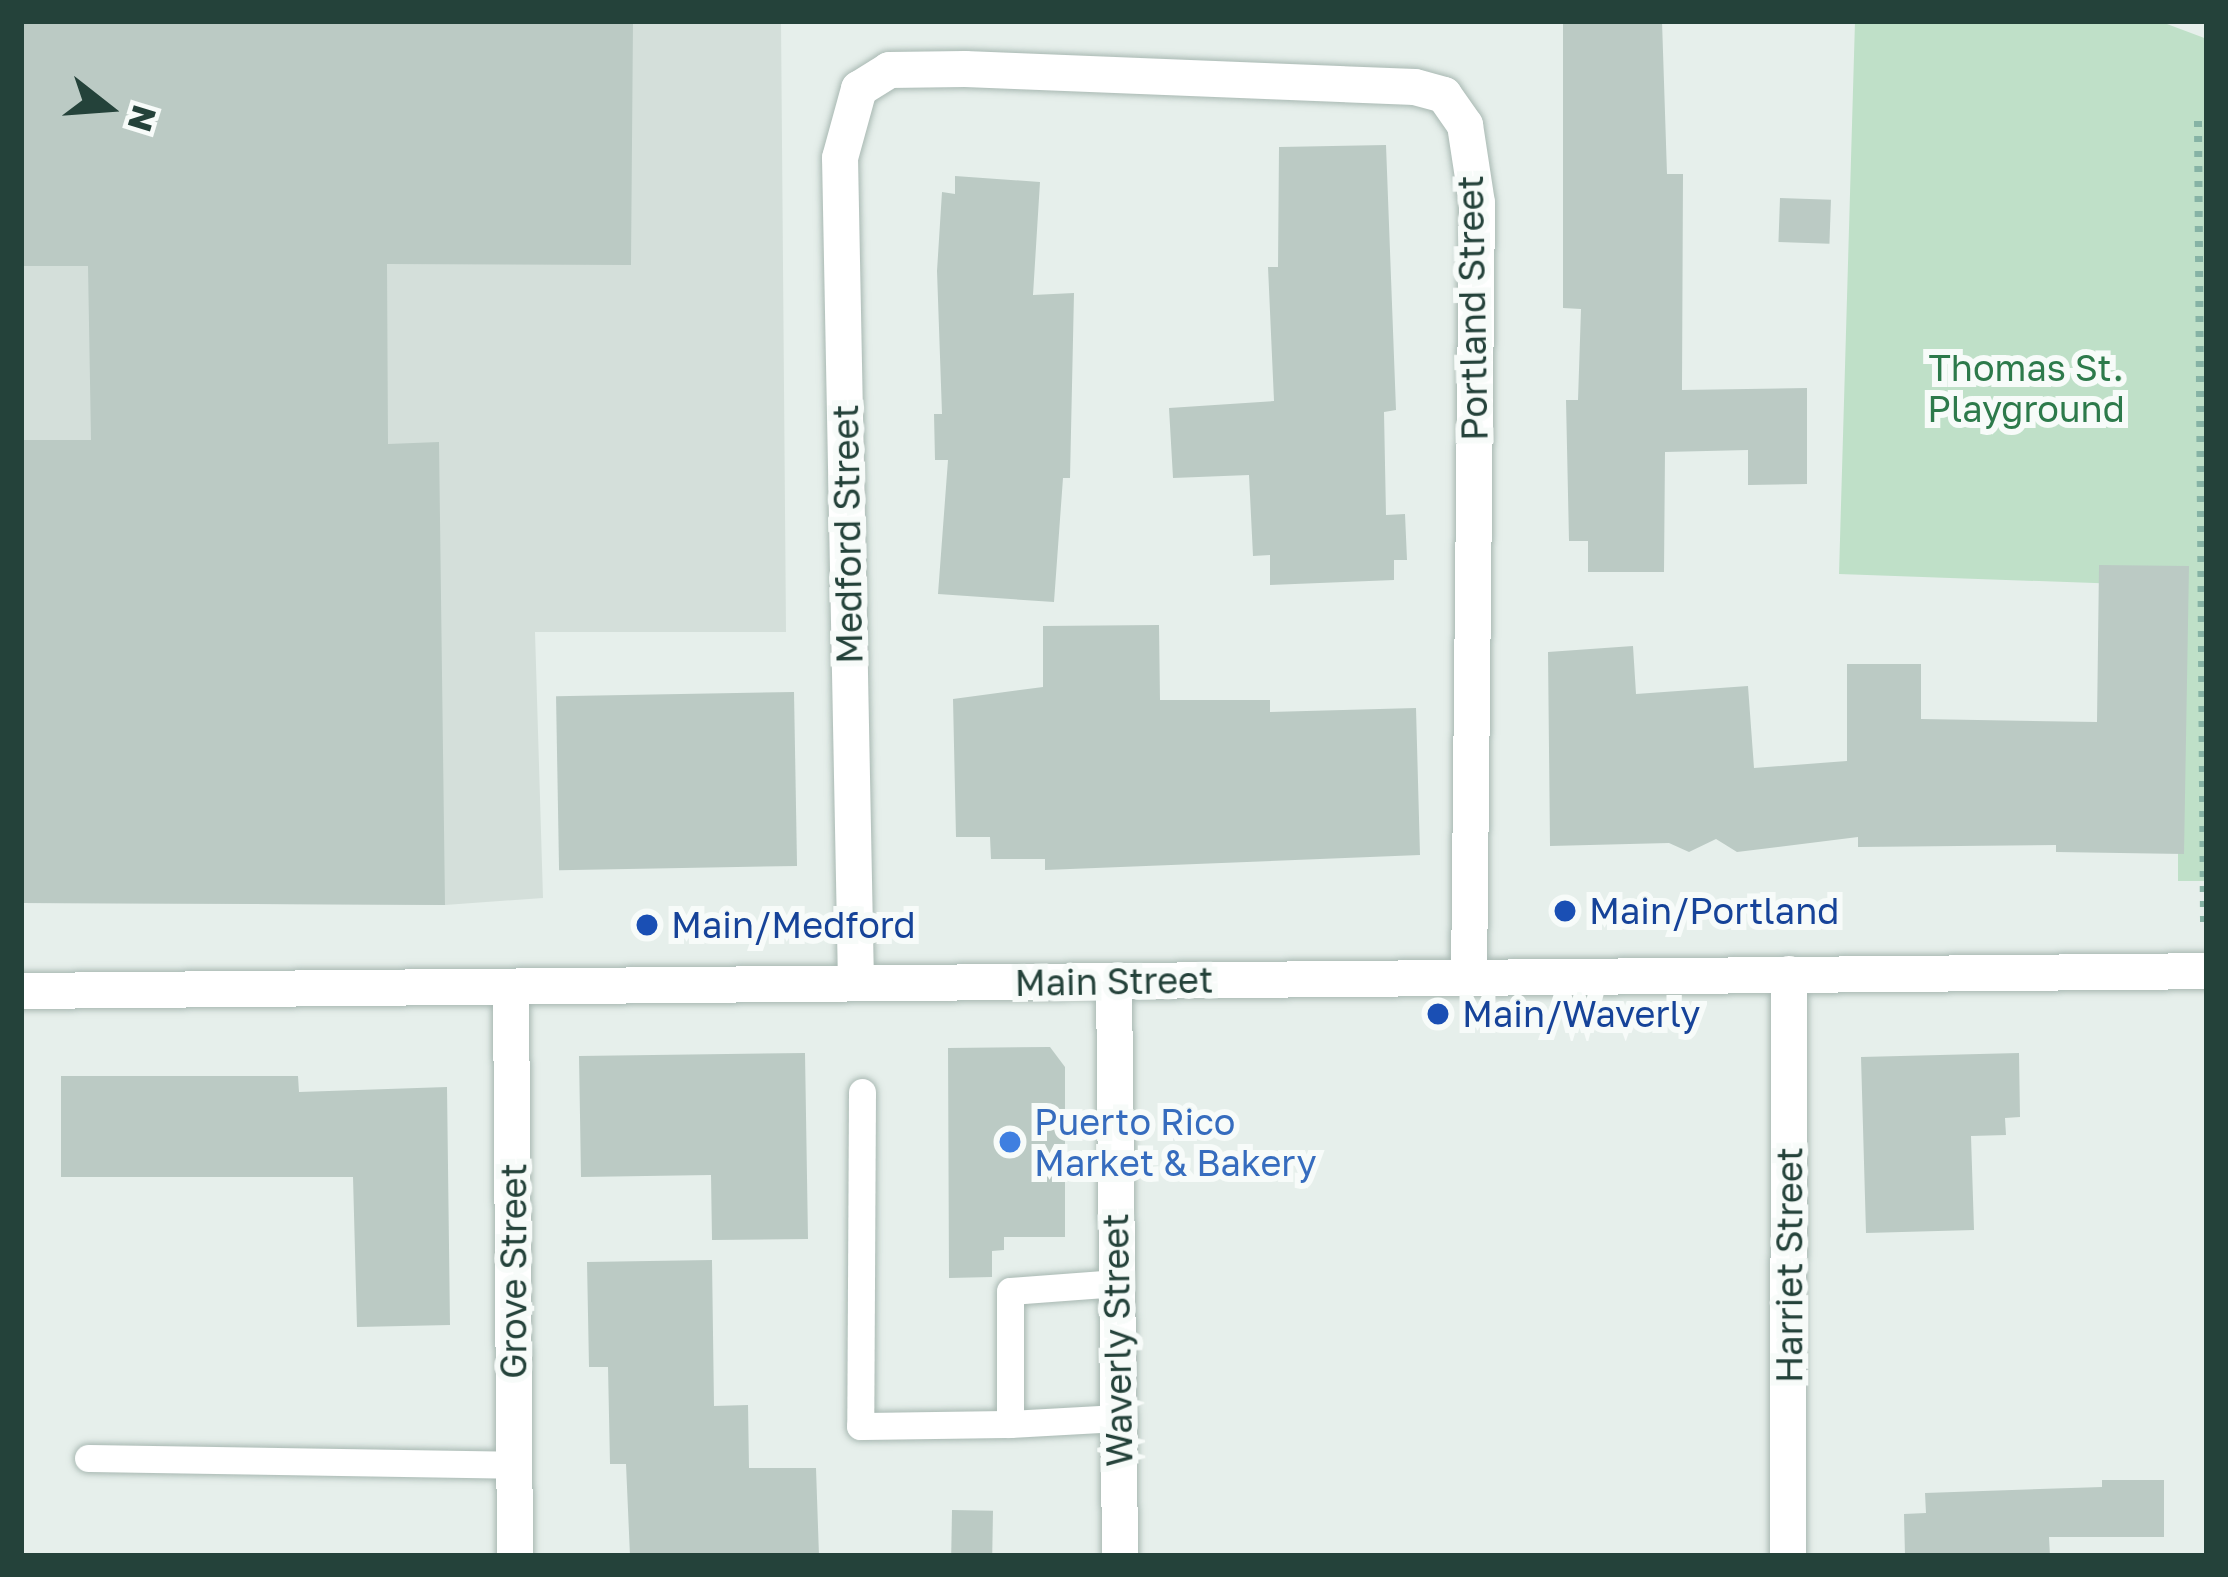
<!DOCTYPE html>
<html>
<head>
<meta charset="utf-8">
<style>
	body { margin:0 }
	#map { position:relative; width:2228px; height:1577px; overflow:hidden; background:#e6efeb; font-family:"Golos Text",sans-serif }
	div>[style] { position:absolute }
	.built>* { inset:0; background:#d4dfda }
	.green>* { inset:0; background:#bfe0c8 }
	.building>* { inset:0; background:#bbcac4; transform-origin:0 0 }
	.path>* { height:8px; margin-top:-4px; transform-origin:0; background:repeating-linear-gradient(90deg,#86b3a5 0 6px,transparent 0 15px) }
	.roads { filter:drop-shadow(0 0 3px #a8b8b2) drop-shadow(0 0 3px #a8b8b2) }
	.lane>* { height:27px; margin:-13.5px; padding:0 13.5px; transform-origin:13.5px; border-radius:13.5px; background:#fff }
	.street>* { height:36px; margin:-18px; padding:0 18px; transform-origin:18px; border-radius:18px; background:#fff }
	.secondary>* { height:36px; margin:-18px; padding:0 18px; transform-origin:18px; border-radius:18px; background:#fff }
	.dots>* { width:33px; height:33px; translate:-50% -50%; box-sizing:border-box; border:6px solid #f7fbf9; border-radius:50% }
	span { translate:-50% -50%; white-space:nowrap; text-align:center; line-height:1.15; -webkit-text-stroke:12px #f7fbf9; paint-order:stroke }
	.street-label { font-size:36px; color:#24423a }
	.park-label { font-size:36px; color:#2d7a4b }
	.transit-label { font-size:36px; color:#164399 }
	.left { translate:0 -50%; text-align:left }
	.shop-label { font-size:36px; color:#366cbe }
	.frame { position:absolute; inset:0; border:24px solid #24423a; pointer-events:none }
	.north { position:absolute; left:48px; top:48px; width:120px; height:120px; -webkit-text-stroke:9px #f7fbf9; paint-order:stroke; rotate:107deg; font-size:33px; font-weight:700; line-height:48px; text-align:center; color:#24423a }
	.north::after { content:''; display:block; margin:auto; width:42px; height:54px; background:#24423a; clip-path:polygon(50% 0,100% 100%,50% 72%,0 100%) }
</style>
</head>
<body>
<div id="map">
	<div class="built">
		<div style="clip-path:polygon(21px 21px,781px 21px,786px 632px,535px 632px,543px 898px,445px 905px,21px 903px)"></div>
	</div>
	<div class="green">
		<div style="clip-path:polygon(1855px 21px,2159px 21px,2207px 39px,2207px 881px,2178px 881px,2178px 586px,1839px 574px)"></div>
	</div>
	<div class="building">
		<div style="clip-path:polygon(21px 21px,633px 21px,631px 265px,387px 264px,388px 444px,439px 442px,445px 905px,21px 903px,21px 440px,91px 440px,88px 266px,21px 266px)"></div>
		<div style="clip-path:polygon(1662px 21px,1667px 174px,1683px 174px,1682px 390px,1807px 388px,1807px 484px,1748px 485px,1748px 450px,1665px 452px,1664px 572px,1588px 572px,1588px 541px,1569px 541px,1566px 400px,1578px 400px,1581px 309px,1563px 308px,1563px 23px)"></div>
		<div style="clip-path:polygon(1386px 145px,1396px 410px,1384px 412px,1386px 515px,1405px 514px,1407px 560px,1394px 560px,1394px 580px,1270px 585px,1270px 555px,1253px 556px,1249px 475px,1173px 478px,1169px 408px,1274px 401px,1268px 267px,1278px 267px,1279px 147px)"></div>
		<div style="clip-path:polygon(955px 176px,1040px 182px,1033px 295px,1074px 293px,1070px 478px,1063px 478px,1054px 602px,938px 594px,948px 460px,935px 460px,934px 414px,942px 414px,937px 271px,942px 192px,955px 194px)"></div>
		<div style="left:1780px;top:198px;width:51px;height:44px;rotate:2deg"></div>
		<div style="clip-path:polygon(2099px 565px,2189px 566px,2184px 854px,2056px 852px,2056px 845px,1858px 847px,1858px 837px,1737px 852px,1716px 839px,1689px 852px,1669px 843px,1550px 846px,1548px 652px,1633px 646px,1636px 694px,1748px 686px,1754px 768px,1847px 761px,1847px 664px,1921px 664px,1921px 719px,2097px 722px)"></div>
		<div style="clip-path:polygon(1159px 625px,1160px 700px,1270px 700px,1270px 712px,1416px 708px,1420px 855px,1045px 870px,1045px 859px,991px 859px,990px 837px,956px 837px,953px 699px,1043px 687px,1043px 626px)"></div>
		<div style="left:794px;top:692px;width:174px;height:238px;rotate:89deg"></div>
		<div style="clip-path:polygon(1050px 1047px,1065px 1067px,1065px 1237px,1004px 1237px,1004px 1250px,992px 1251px,992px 1277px,949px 1278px,948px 1048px)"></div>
		<div style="clip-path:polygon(805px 1053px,808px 1239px,712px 1240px,711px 1175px,581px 1177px,579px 1056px)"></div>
		<div style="clip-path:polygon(2019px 1053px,2020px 1117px,2005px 1118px,2006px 1135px,1971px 1136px,1974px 1230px,1866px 1233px,1861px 1057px)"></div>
		<div style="clip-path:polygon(61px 1076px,298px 1076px,299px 1092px,447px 1087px,450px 1325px,357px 1327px,353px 1177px,61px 1177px)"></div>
		<div style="clip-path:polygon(712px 1260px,714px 1406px,748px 1405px,749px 1468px,816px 1468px,819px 1556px,630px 1556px,626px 1464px,610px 1464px,608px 1367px,589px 1367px,587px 1262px)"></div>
		<div style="clip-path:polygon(2102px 1480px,2164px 1480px,2164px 1537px,2049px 1537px,2050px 1556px,1905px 1556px,1904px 1514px,1926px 1513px,1925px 1493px,2102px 1487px)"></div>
		<div style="left:952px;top:1510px;width:41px;height:46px;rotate:1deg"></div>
	</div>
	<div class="path">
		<div style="left:2198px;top:121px;width:808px;rotate:89.57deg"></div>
	</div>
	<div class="roads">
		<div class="lane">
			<div style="left:862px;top:1092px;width:334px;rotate:90.3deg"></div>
			<div style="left:860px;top:1426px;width:150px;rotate:-0.8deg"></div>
			<div style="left:1117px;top:1283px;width:107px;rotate:175.7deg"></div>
			<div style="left:1010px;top:1291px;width:133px;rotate:90deg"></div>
			<div style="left:1010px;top:1424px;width:108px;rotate:-3.2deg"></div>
			<div style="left:88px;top:1458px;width:427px;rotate:0.9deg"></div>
		</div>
		<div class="street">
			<div style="left:1114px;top:981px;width:575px;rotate:89.4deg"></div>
			<div style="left:856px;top:983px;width:825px;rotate:-91.11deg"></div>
			<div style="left:840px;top:158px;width:72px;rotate:-74.6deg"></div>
			<div style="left:859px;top:89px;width:36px;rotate:-32deg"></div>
			<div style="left:889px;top:70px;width:76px;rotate:-0.8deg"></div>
			<div style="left:965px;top:69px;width:450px;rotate:2.3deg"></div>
			<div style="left:1415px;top:87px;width:30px;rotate:15deg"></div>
			<div style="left:1444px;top:95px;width:37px;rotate:55deg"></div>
			<div style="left:1465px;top:125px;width:79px;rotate:81.3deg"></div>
			<div style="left:1477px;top:203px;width:774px;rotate:90.59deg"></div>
			<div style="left:511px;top:987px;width:569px;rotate:89.6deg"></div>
			<div style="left:1788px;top:1556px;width:582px;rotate:-89.9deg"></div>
		</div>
		<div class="secondary">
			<div style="left:21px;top:991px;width:2186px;rotate:-0.52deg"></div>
		</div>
	</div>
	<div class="dots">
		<div style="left:1565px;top:911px;background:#1a4fb4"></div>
		<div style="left:647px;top:925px;background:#1a4fb4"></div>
		<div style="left:1438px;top:1014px;background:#1a4fb4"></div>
		<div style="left:1010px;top:1142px;background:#3f7fe0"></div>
	</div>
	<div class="street-label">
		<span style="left:1472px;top:308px;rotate:-91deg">Portland Street</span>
		<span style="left:847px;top:534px;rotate:-91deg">Medford Street</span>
		<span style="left:1114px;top:981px;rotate:-1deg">Main Street</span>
		<span style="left:1789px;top:1265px;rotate:-90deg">Harriet Street</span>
		<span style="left:513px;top:1271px;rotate:-90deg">Grove Street</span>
		<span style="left:1117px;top:1340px;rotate:-91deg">Waverly Street</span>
	</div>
	<div class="park-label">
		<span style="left:2026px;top:388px">Thomas St.<br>Playground</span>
	</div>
	<div class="transit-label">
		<span class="left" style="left:1589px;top:911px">Main/Portland</span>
		<span class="left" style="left:671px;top:925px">Main/Medford</span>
		<span class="left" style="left:1462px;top:1014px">Main/Waverly</span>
	</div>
	<div class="shop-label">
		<span class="left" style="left:1034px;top:1142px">Puerto Rico<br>Market &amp; Bakery</span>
	</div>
	<div class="frame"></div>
	<div class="north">N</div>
</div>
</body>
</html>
